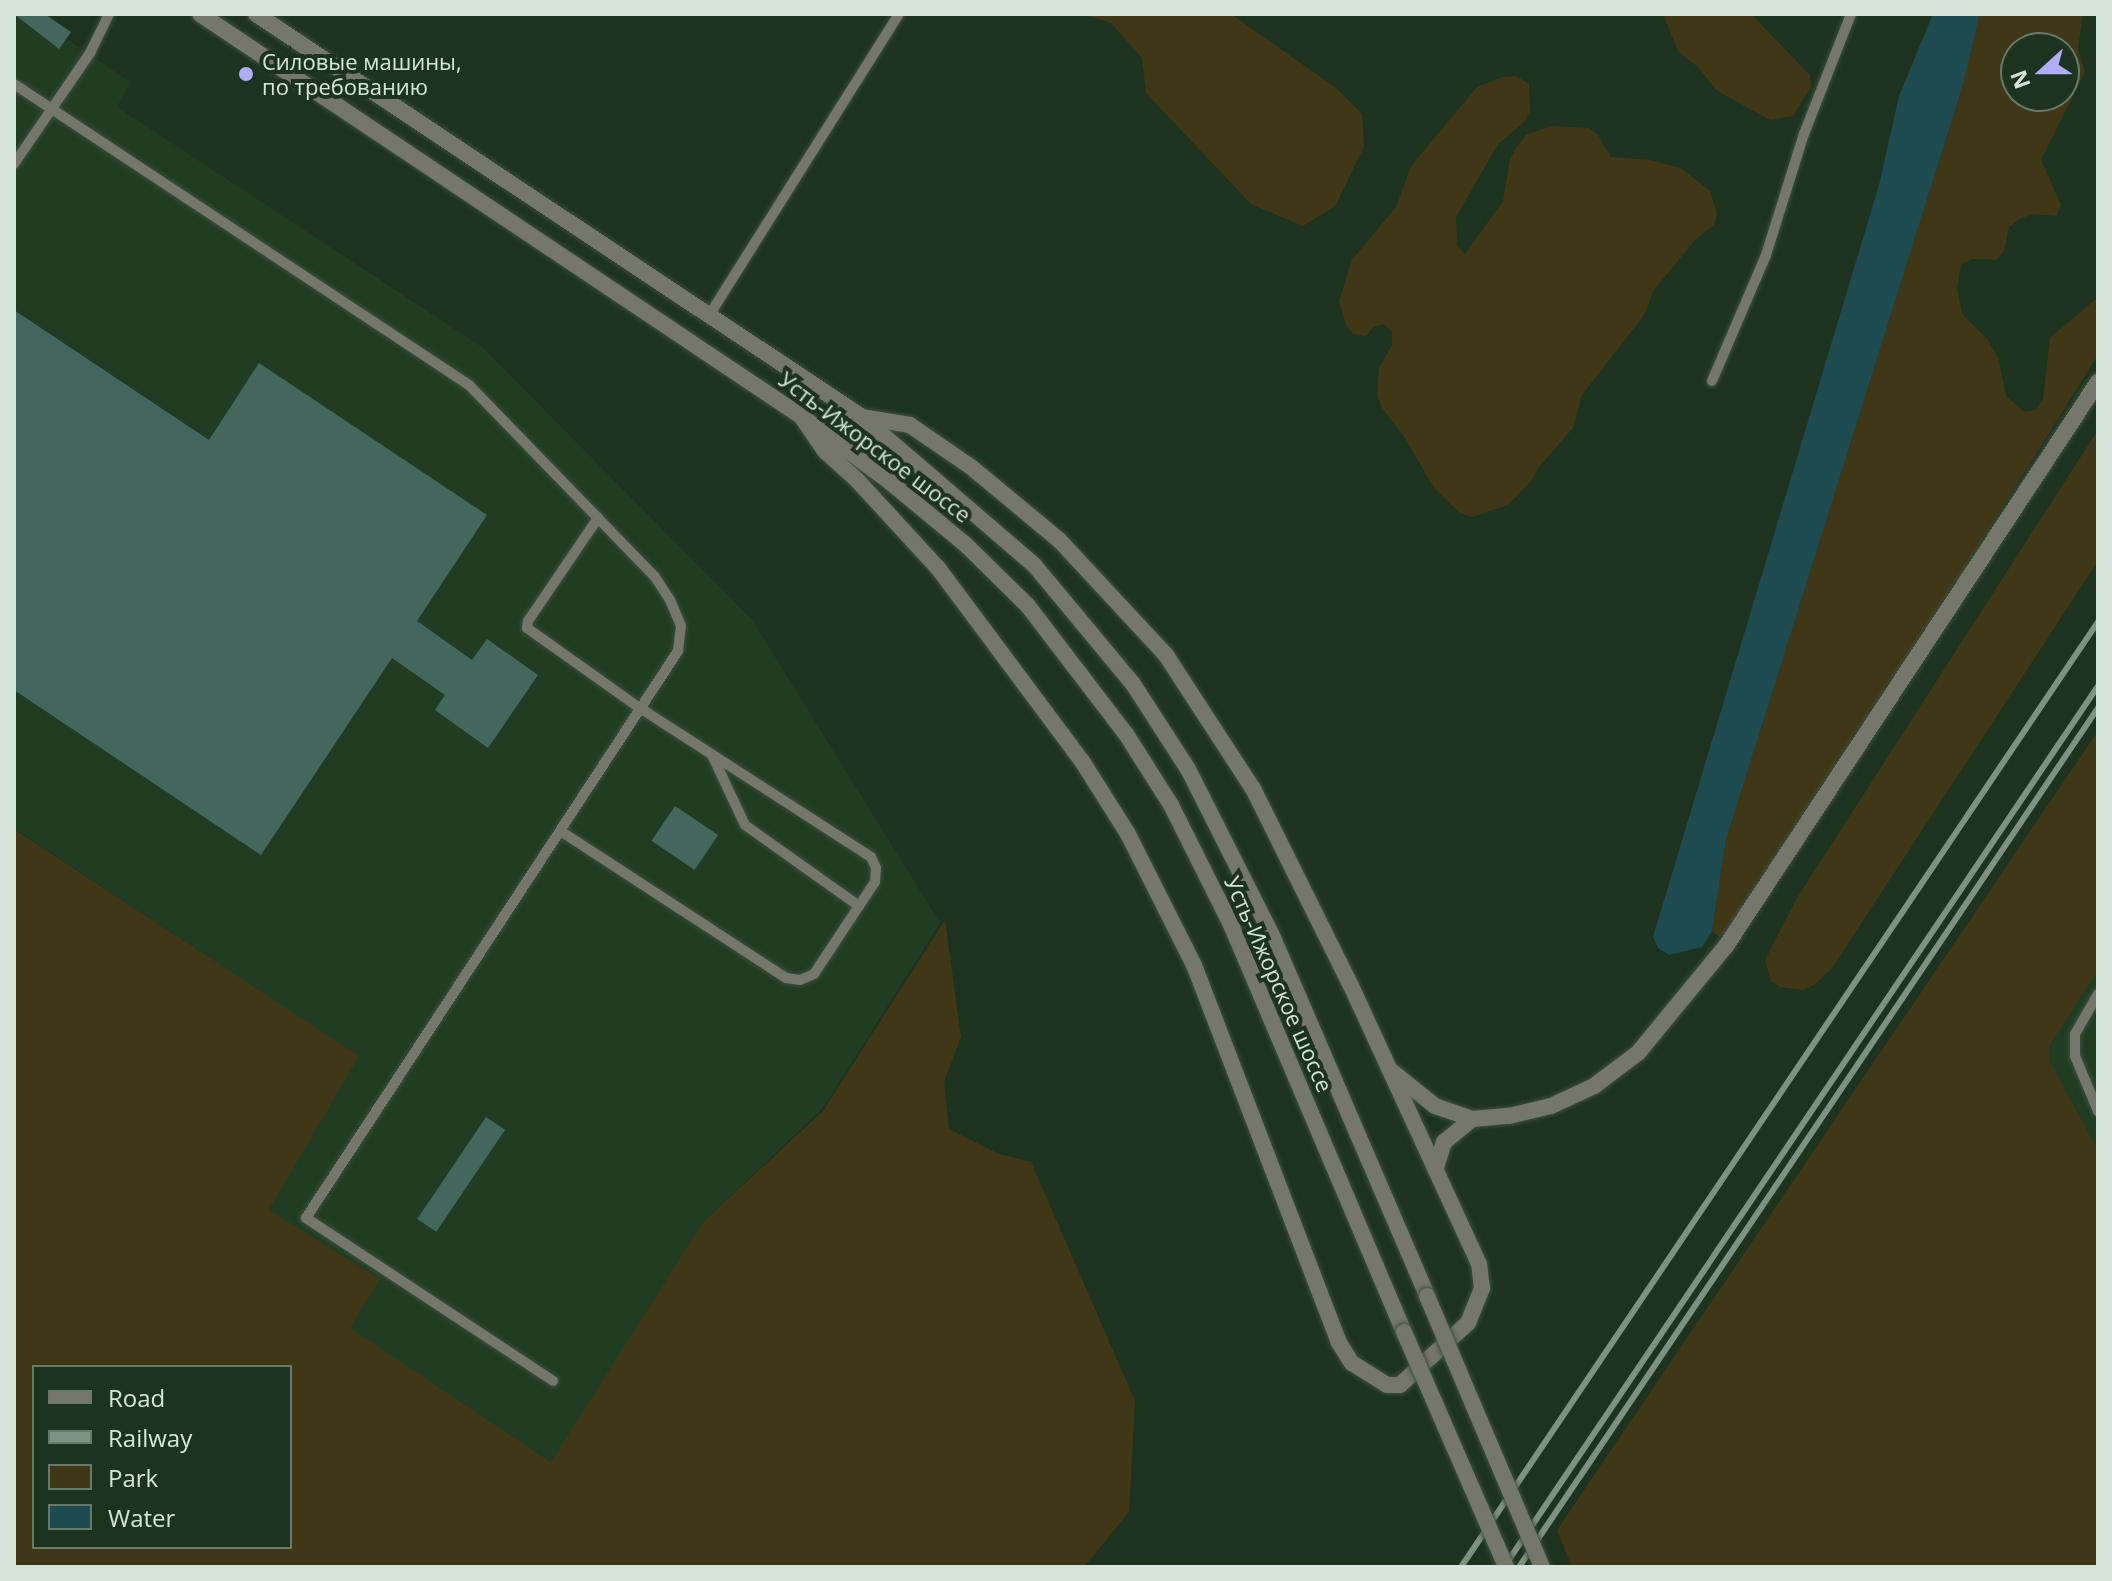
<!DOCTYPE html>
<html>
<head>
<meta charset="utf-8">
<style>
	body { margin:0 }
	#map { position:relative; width:2112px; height:1581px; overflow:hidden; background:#1d3320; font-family:"Open Sans",sans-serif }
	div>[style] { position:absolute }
	.built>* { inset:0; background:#203d24 }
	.green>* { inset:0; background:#403717 }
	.water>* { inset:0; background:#1d4b4f }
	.building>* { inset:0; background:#43675d; transform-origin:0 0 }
	.roads { filter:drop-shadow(0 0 2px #3b4f3d) drop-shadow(0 0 2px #3b4f3d) }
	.service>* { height:10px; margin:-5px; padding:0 5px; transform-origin:5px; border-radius:5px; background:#74776a }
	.minor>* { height:16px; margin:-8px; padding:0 8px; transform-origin:8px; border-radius:8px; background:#74776a }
	.tertiary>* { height:16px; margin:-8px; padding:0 8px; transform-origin:8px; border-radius:8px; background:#74776a }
	.rail>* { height:6px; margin:-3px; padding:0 3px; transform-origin:3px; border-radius:3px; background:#7f9181 }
	.bridges { filter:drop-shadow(0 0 2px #3b4f3d) drop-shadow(0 0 2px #3b4f3d) }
	.tertiary-bridge>* { height:16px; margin:-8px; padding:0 8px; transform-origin:8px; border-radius:8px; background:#74776a }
	.dots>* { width:22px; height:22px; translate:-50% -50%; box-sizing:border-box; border:4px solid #1d3320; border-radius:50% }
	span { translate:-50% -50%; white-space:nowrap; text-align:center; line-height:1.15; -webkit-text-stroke:8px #1d3320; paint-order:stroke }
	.poi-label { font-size:22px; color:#d7e5d8 }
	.left { translate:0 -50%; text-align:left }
	.street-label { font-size:22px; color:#d7e5d8 }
	.frame { position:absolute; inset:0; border:16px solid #d7e5d8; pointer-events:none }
	.legend { position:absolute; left:32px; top:1365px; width:260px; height:184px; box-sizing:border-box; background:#1d3320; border:2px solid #677a6a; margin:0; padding:10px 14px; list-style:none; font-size:24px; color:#d7e5d8 }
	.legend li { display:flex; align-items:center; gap:16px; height:40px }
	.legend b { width:40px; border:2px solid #677a6a }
	.north { position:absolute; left:2000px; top:32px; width:80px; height:80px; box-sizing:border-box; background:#1d3320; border:2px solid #677a6a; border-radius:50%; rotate:249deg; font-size:22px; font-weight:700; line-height:32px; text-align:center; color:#d7e5d8 }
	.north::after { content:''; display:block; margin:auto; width:28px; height:36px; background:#b0aefa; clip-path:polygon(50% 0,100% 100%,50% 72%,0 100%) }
</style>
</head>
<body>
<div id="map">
	<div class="built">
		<div style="clip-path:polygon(14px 14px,30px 14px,130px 82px,117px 107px,482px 347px,752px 620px,940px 923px,823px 1108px,703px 1222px,552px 1462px,349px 1328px,269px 1210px,358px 1056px,14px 828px)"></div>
		<div style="clip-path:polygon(2098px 971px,2098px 1150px,2050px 1061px,2049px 1047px)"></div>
	</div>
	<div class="green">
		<div style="clip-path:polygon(1082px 14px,1231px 14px,1336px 88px,1362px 114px,1364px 147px,1335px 206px,1303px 226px,1251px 204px,1146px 93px,1142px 58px,1111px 23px)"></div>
		<div style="clip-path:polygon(1663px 14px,1751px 14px,1810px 75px,1811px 87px,1793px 116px,1770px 120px,1716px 90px,1698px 67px,1678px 51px)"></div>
		<div style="clip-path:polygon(evenodd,1980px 14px,2083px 14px,2078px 49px,2085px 72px,2041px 160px,2061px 205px,2056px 216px,2032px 214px,2020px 219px,2009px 227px,2004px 251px,1996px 260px,1973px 259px,1961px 264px,1957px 288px,1962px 314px,1988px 340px,1999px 360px,2006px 396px,2024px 412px,2036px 410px,2043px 400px,2050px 338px,2098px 297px,2098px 355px,1739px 927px,1719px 937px,1712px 931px,1726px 840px,1963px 85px,1980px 14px,2016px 48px,2064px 48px,2064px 96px,2016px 96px,2016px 48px)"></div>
		<div style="clip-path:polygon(1516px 76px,1529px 84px,1530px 111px,1524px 122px,1498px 144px,1456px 217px,1457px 245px,1465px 254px,1503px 201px,1510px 159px,1516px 148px,1526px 135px,1551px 126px,1589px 128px,1598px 135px,1611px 157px,1651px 160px,1681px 168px,1710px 191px,1717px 214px,1714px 225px,1695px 240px,1653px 291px,1645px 314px,1582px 395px,1573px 428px,1538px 468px,1532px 480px,1508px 505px,1472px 517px,1460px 513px,1434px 488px,1405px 438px,1382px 408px,1377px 395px,1379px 368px,1392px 345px,1392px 332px,1384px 324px,1373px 327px,1366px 336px,1353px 334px,1346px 325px,1339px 301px,1352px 260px,1396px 207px,1411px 166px,1477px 87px,1503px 77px)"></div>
		<div style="clip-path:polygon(2098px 430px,2098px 561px,1832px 968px,1814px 985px,1803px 990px,1780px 987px,1771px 981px,1765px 960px,1797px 898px)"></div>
		<div style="clip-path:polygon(2098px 731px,2098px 971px,2049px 1047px,2050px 1061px,2098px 1150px,2098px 1567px,1572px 1567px,1557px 1530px)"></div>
		<div style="clip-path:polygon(evenodd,14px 829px,359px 1056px,269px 1210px,380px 1279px,350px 1328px,551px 1462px,703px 1222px,823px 1111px,945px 920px,961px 1037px,944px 1082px,949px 1129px,999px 1154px,1031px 1162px,1135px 1401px,1129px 1512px,1084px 1567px,14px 1567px,14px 829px,34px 1367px,290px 1367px,290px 1547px,34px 1547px,34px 1367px)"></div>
	</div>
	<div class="water">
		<div style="clip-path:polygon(1933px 14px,1980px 14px,1963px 85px,1726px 840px,1712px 931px,1702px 947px,1669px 955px,1658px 948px,1653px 937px,1879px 185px,1899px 96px)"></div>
	</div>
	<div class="building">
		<div style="clip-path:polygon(14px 14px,45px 14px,71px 32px,59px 49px)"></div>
		<div style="clip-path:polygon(14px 310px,209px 440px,259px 363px,487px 515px,417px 621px,472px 660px,487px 639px,538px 675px,488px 748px,435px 710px,445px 695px,392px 658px,261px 855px,14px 690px)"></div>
		<div style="left:675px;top:806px;width:52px;height:42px;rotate:34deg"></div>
		<div style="left:486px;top:1117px;width:23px;height:123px;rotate:34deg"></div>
	</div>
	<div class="roads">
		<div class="service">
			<div style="left:14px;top:84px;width:546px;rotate:33.49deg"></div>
			<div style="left:469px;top:385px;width:267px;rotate:45.9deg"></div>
			<div style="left:655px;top:577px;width:27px;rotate:57deg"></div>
			<div style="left:670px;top:600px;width:28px;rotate:67deg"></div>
			<div style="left:681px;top:626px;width:25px;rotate:97deg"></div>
			<div style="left:678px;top:651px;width:678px;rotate:123.27deg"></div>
			<div style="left:306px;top:1218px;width:296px;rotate:33.4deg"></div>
			<div style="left:14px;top:164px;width:135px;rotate:-55.6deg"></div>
			<div style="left:90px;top:53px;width:43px;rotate:-64deg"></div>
			<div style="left:710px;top:314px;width:355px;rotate:-57.8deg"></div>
			<div style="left:1712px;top:381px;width:137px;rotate:-66.8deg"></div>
			<div style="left:1766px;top:255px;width:127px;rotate:-72.6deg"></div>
			<div style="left:1804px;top:134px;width:129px;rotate:-68.6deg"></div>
			<div style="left:712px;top:755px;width:77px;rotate:64.8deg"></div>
			<div style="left:745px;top:825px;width:140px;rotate:35.4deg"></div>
			<div style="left:562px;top:832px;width:267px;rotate:33.1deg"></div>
			<div style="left:786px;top:978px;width:14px;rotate:8deg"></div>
			<div style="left:800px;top:980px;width:15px;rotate:-23deg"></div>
			<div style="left:814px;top:974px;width:110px;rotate:-56.5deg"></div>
			<div style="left:875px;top:882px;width:14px;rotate:-86deg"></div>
			<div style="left:876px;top:868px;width:12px;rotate:-114deg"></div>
			<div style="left:871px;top:857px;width:274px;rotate:-147.2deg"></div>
			<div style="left:641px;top:709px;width:140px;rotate:-144.6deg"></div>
			<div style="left:527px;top:628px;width:7px;rotate:-82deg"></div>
			<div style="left:528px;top:621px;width:125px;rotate:-55.8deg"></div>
			<div style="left:2098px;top:994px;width:46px;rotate:119.9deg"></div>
			<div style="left:2075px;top:1034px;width:22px;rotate:90deg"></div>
			<div style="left:2075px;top:1056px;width:60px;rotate:67.3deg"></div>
		</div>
		<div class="minor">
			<div style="left:1389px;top:1069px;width:59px;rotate:38.8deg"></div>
			<div style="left:1435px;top:1106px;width:39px;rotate:19deg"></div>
			<div style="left:1472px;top:1119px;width:37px;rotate:-5deg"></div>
			<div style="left:1509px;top:1116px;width:43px;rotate:-13.4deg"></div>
			<div style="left:1551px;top:1106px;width:47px;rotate:-24.9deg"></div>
			<div style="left:1594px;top:1086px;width:55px;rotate:-36.9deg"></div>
			<div style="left:1638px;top:1053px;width:139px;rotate:-50.6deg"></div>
			<div style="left:1726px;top:946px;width:676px;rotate:-56.59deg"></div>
			<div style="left:1436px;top:1168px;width:27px;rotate:-73deg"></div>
			<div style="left:1444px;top:1142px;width:36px;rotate:-39deg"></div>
		</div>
		<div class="tertiary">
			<div style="left:200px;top:14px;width:723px;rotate:33.78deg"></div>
			<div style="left:801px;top:416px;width:111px;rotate:36.6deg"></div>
			<div style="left:890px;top:482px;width:97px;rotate:39.6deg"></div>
			<div style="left:965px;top:544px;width:88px;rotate:44.5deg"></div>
			<div style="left:1028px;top:606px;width:161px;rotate:52.6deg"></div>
			<div style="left:1126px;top:734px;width:84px;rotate:57.6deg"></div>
			<div style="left:1171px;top:805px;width:136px;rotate:63.4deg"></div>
			<div style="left:1232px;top:927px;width:440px;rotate:67deg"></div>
			<div style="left:256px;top:14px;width:728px;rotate:33.62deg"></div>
			<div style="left:862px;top:417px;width:228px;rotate:40.7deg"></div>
			<div style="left:1035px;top:566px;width:153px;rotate:50.3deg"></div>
			<div style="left:1133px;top:684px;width:101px;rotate:57.1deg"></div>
			<div style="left:1188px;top:769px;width:184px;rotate:63.2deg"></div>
			<div style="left:1271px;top:933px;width:395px;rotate:66.7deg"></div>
			<div style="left:801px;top:416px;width:42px;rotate:55.6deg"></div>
			<div style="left:825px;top:451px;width:43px;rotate:42.2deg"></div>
			<div style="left:857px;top:480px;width:120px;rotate:47.4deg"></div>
			<div style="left:938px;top:568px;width:241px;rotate:53.3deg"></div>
			<div style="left:1082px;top:761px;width:86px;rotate:57.8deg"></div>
			<div style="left:1128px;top:834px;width:147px;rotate:63.3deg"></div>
			<div style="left:1194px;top:965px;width:403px;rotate:69deg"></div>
			<div style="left:1338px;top:1341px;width:26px;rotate:58deg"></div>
			<div style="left:1352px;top:1363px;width:41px;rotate:32.2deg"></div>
			<div style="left:1387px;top:1385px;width:13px"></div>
			<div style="left:1400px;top:1385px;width:92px;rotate:-42.4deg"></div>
			<div style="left:1468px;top:1323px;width:38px;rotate:-68deg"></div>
			<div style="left:1482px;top:1288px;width:24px;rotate:-97deg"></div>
			<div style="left:1479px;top:1264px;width:306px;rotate:-114.7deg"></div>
			<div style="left:1351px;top:986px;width:220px;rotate:-116.4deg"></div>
			<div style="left:1253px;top:789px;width:160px;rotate:-123deg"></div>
			<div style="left:1166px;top:655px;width:157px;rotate:-132.9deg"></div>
			<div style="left:1059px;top:540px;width:114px;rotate:-140.3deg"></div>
			<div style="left:971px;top:467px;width:74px;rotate:-145.5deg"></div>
			<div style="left:910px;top:425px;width:49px;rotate:-170.5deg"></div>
		</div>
	</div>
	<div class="rail">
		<div style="left:1461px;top:1567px;width:1140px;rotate:-56.02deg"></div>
		<div style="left:1504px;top:1567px;width:1063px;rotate:-56.01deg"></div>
		<div style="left:1519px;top:1567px;width:1036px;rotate:-56.02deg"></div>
	</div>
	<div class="bridges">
		<div class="tertiary-bridge">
			<div style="left:1427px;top:1296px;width:294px;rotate:67deg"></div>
			<div style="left:1404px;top:1332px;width:256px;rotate:66.5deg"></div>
		</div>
	</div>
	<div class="dots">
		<div style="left:246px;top:74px;background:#b0aefa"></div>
	</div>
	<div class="poi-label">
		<span class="left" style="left:262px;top:74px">Силовые машины,<br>по требованию</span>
	</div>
	<div class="street-label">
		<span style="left:875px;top:447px;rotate:37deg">Усть-Ижорское шоссе</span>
		<span style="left:1279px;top:984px;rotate:66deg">Усть-Ижорское шоссе</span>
	</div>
	<div class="frame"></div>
	<ul class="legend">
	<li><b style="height:10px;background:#74776a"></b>Road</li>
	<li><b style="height:10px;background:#7f9181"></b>Railway</li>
	<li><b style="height:22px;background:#403717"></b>Park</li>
	<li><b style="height:22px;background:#1d4b4f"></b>Water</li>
	</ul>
	<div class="north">N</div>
</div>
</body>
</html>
